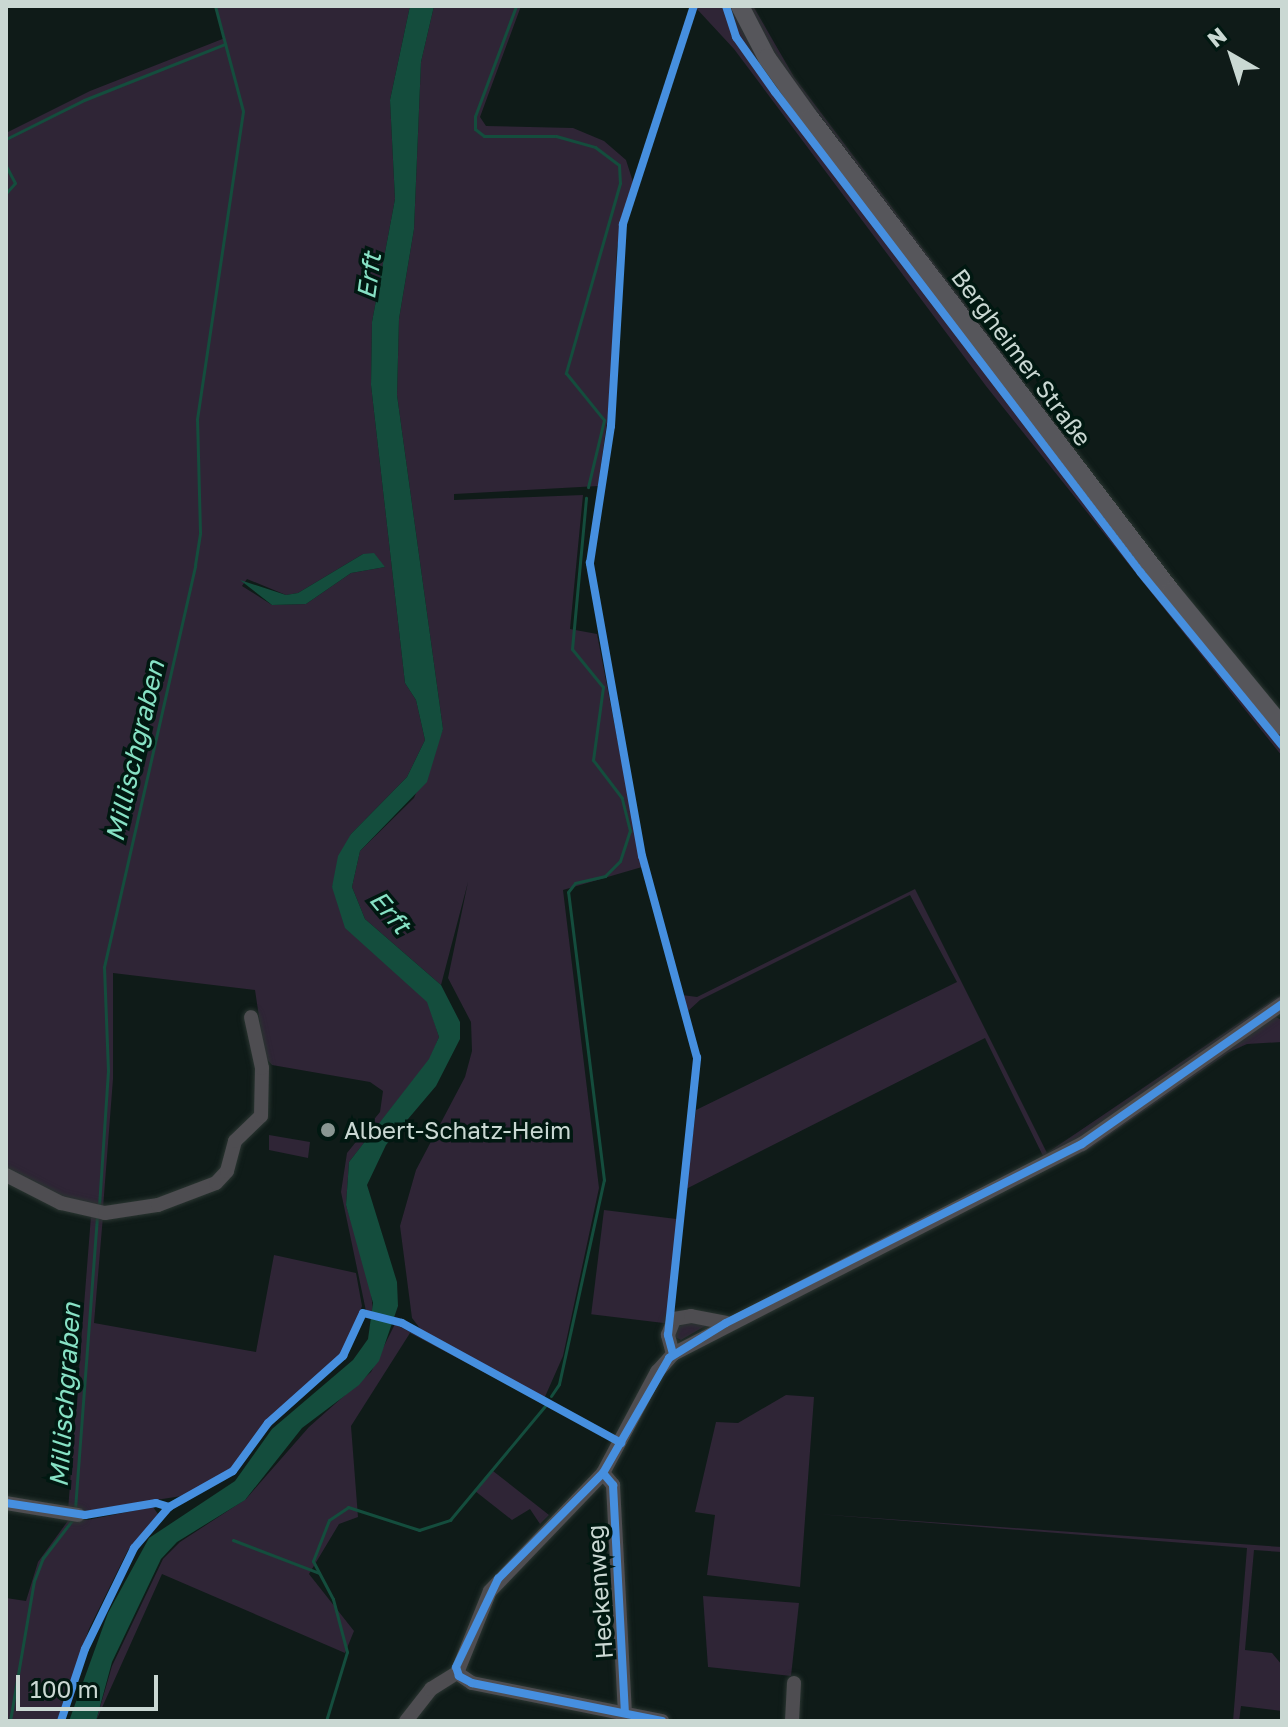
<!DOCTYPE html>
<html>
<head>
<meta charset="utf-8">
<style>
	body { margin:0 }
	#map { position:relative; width:1288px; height:1727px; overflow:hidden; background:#0f1b18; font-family:"Golos Text",sans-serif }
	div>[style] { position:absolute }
	.green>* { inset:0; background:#2f2536; transform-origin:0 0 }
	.water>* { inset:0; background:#144d3d }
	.stream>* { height:3px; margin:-1.5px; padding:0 1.5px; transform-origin:1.5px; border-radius:1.5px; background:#144d3d }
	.roads { filter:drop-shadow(0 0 2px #2a3531) drop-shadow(0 0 2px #2a3531) }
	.minor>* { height:14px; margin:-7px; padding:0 7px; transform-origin:7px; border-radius:7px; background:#4e4d51 }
	.major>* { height:18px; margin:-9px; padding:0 9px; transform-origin:9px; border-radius:9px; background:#56565b }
	.cycleway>* { height:8px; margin:-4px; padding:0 4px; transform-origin:4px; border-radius:4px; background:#468fdf }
	.dots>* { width:22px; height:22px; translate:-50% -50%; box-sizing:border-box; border:4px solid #011811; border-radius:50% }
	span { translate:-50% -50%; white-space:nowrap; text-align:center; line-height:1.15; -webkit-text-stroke:7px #011811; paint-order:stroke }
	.street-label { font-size:24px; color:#cad8d3 }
	.poi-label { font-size:24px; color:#cad8d3 }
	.left { translate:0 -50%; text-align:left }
	.water-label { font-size:26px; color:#87e2c5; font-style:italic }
	.frame { position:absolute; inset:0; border:8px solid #cad8d3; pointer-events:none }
	.north { position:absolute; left:1192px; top:16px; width:80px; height:80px; -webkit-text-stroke:6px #011811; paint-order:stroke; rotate:321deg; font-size:22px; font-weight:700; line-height:32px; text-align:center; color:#cad8d3 }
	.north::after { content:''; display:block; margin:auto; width:28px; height:36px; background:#cad8d3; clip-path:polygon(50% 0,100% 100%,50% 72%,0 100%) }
	.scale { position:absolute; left:16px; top:1675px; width:142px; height:36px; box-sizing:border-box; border:4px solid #cad8d3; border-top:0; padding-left:10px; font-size:24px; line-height:28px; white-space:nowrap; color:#cad8d3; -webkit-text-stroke:6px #011811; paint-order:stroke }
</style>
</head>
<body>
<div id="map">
	<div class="green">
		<div style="clip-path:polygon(evenodd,216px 6px,410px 6px,390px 100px,395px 199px,372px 322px,371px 385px,405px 683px,416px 700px,425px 740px,407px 777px,351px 834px,332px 887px,428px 1002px,439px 1037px,430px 1059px,349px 1162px,346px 1205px,370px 1281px,373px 1312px,366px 1311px,341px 1192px,347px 1153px,380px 1112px,383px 1091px,370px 1082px,272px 1065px,265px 1057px,255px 990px,113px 973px,113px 1079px,103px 1208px,55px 1196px,6px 1171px,6px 133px,90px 91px,225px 38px,216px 6px,363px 554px,385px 567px,351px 573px,306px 604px,272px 605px,242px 586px,247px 579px,286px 595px,298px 593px,363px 554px)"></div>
		<div style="clip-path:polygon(434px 6px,521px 6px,480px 117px,486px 126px,573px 128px,604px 141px,626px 160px,633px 182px,617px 247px,610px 401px,598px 486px,454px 494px,454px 500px,583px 495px,570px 629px,597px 634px,642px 867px,563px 890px,599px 1188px,563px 1356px,544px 1399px,422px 1331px,412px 1318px,400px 1226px,416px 1170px,465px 1077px,472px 1051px,471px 1022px,448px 978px,468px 882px,441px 985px,365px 919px,352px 887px,360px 851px,414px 798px,443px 729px,397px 395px,399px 319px,414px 229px,421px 62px)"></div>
		<div style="clip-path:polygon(724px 6px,735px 38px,775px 95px,1139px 574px,1282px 748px,1282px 756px,986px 386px,734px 49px,696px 8px)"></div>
		<div style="clip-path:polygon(728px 6px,734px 6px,1282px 731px,1282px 742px,998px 384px,738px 36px)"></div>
		<div style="clip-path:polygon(746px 6px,753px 6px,794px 77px,1015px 371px,1006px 368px,788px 80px)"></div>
		<div style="clip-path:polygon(915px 889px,1047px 1153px,1276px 998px,1282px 995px,1282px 1000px,1109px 1122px,1050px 1156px,1043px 1156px,985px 1038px,686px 1189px,696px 1110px,957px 982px,910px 895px,700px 1000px,687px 1012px,682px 995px,697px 997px)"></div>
		<div style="clip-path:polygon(1273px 1016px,1280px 1019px,1282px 1042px,1247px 1044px,1229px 1052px,1089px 1149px,831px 1277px,1042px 1171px)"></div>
		<div style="clip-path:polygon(269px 1135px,310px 1142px,308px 1158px,269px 1150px)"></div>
		<div style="left:604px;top:1210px;width:75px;height:105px;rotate:7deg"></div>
		<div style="clip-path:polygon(91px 1216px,103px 1216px,94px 1323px,256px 1352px,274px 1255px,356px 1273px,362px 1306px,346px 1351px,271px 1417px,228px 1473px,188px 1495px,79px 1512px,68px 1510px)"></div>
		<div style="clip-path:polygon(692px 1321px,707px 1325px,681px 1340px,675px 1337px,674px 1328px)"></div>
		<div style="clip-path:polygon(395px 1324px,541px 1402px,410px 1333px,351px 1426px,358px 1517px,339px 1524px,309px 1574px,354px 1631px,345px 1653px,162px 1574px,96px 1721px,112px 1666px,163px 1559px,180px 1542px,246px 1499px,309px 1427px,371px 1372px)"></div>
		<div style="clip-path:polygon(786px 1395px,814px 1397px,800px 1587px,707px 1575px,715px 1515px,695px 1512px,716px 1422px,738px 1423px)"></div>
		<div style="clip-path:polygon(493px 1471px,549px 1515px,540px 1524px,530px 1509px,512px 1520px,475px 1491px)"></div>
		<div style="clip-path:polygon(153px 1507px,158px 1514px,128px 1550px,89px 1629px,57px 1721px,6px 1721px,6px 1598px,26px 1601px,38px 1562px,70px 1518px,87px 1520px)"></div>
		<div style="clip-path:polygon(817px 1514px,1282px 1547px,1282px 1552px,1254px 1550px,1245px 1650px,1272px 1653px,1282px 1665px,1282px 1711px,1241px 1706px,1239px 1721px,1233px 1721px,1247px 1548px)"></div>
		<div style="clip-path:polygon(703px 1596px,799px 1603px,791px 1676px,708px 1667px)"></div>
	</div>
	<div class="water">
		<div style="clip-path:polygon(410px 6px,434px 6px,421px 62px,414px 229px,399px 319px,397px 395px,443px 729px,427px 782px,360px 851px,352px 887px,365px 919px,441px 985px,460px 1022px,460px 1039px,436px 1086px,386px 1145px,367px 1185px,397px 1282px,398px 1306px,379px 1361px,359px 1385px,302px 1428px,245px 1500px,177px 1542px,161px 1559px,112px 1662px,96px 1721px,69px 1721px,108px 1613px,149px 1538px,235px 1481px,272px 1429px,353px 1360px,368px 1339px,373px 1303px,346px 1205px,349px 1162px,429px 1059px,439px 1037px,427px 1002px,345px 928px,332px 887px,338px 856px,351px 834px,407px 777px,425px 740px,416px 700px,405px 683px,371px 385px,372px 322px,395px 199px,390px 100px)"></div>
		<div style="clip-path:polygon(374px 553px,385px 567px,351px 573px,306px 604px,272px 605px,240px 580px,286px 595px,298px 593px,363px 554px)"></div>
	</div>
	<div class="stream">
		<div style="left:516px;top:6px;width:117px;rotate:110.4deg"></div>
		<div style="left:475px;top:116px;width:13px;rotate:90deg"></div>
		<div style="left:475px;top:129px;width:11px;rotate:38deg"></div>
		<div style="left:484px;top:136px;width:72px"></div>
		<div style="left:556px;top:136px;width:41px;rotate:15.8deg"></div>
		<div style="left:595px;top:147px;width:30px;rotate:37deg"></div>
		<div style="left:619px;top:165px;width:18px;rotate:87deg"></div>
		<div style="left:620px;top:183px;width:198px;rotate:105.9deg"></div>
		<div style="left:566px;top:373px;width:60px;rotate:51deg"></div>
		<div style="left:604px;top:420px;width:69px;rotate:103.4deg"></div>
		<div style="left:6px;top:139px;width:87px;rotate:-26.6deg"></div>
		<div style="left:84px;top:100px;width:152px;rotate:-21.7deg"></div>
		<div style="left:6px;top:166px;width:19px;rotate:62deg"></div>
		<div style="left:15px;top:183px;width:13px;rotate:132deg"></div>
		<div style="left:99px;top:1206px;width:135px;rotate:-86.2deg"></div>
		<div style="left:108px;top:1071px;width:104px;rotate:-92.2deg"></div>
		<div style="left:104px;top:967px;width:412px;rotate:-77.2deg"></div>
		<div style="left:195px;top:565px;width:33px;rotate:-81deg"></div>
		<div style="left:200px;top:532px;width:113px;rotate:-91.5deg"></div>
		<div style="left:197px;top:419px;width:311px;rotate:-81.5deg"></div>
		<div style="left:243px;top:111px;width:109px;rotate:-104.9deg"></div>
		<div style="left:551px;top:1396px;width:14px;rotate:-56deg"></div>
		<div style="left:559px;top:1384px;width:209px;rotate:-77.6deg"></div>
		<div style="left:604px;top:1180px;width:290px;rotate:-97.1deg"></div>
		<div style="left:568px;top:892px;width:11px;rotate:-52deg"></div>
		<div style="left:575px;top:883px;width:31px;rotate:-13deg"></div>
		<div style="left:605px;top:876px;width:21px;rotate:-45deg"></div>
		<div style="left:620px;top:861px;width:32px;rotate:-72deg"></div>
		<div style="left:630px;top:831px;width:34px;rotate:-104deg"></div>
		<div style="left:622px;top:798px;width:48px;rotate:-127.3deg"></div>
		<div style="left:593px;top:760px;width:74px;rotate:-82.2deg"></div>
		<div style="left:603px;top:687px;width:49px;rotate:-129.2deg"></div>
		<div style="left:572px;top:649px;width:152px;rotate:-84.7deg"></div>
		<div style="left:75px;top:1509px;width:293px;rotate:-85.7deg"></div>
		<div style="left:233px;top:1540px;width:92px;rotate:21deg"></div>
		<div style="left:10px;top:1721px;width:142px;rotate:-80.3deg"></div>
		<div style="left:34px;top:1581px;width:25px;rotate:-69deg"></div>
		<div style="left:43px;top:1558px;width:49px;rotate:-52.4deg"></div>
		<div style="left:326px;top:1721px;width:72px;rotate:-73.1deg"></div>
		<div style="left:347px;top:1652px;width:55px;rotate:-104.8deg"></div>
		<div style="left:333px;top:1599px;width:43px;rotate:-117.8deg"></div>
		<div style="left:313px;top:1561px;width:44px;rotate:-68.7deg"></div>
		<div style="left:329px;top:1520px;width:23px;rotate:-34deg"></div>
		<div style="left:348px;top:1507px;width:75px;rotate:17.9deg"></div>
		<div style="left:419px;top:1530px;width:33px;rotate:-18deg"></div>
		<div style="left:450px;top:1520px;width:148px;rotate:-50.2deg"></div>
	</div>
	<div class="roads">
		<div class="minor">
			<div style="left:6px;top:1175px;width:62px;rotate:27deg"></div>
			<div style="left:61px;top:1203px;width:45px;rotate:12.8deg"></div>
			<div style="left:105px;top:1213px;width:54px;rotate:-8.6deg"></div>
			<div style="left:158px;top:1205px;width:62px;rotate:-20.8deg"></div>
			<div style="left:216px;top:1183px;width:16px;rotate:-47deg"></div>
			<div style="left:227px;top:1171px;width:31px;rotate:-75deg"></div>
			<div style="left:235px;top:1141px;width:36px;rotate:-44deg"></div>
			<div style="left:261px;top:1116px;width:48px;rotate:-88.8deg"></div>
			<div style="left:262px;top:1068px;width:52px;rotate:-102.2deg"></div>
			<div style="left:673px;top:1354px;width:20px;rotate:-105deg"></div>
			<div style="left:668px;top:1335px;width:17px;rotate:-69deg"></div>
			<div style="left:674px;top:1319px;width:17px;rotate:-10deg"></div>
			<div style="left:691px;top:1316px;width:36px;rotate:11deg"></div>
			<div style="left:603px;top:1473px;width:16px;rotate:50deg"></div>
			<div style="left:613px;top:1485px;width:228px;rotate:87deg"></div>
			<div style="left:6px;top:1503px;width:73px;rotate:9.5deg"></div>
			<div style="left:457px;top:1673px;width:88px;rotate:-68.1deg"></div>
			<div style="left:490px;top:1591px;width:163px;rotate:-46.2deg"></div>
			<div style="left:603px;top:1473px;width:115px;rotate:-61.9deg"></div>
			<div style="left:657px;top:1372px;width:24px;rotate:-48deg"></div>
			<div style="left:673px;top:1354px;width:460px;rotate:-27.2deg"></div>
			<div style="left:1082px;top:1144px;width:244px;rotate:-35deg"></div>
			<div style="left:457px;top:1673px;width:18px;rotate:34deg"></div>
			<div style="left:472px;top:1683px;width:194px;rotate:11.3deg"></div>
			<div style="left:406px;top:1721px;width:41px;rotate:-52deg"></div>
			<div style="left:431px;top:1689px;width:31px;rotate:-32deg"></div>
			<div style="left:792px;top:1721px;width:38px;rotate:-87deg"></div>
		</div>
		<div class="major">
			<div style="left:740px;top:6px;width:59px;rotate:62.6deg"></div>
			<div style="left:767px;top:58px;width:74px;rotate:54.4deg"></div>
			<div style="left:810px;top:118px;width:595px;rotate:52.65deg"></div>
			<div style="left:1171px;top:591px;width:175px;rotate:50.6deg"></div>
		</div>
	</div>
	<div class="cycleway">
		<div style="left:726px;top:6px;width:33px;rotate:72deg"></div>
		<div style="left:736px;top:37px;width:67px;rotate:54.7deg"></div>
		<div style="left:775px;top:92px;width:604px;rotate:52.73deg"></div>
		<div style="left:1141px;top:573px;width:222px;rotate:50.7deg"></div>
		<div style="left:673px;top:1354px;width:20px;rotate:-105deg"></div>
		<div style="left:668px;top:1335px;width:279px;rotate:-84deg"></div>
		<div style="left:697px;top:1058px;width:209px;rotate:-105.2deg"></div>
		<div style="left:642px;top:856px;width:298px;rotate:-100.1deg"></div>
		<div style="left:590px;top:563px;width:139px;rotate:-81.3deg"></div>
		<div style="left:611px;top:426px;width:202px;rotate:-86.6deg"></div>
		<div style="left:623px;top:224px;width:229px;rotate:-72deg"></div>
		<div style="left:603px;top:1473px;width:16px;rotate:50deg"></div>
		<div style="left:613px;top:1485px;width:228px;rotate:87deg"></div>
		<div style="left:6px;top:1503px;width:80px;rotate:8.6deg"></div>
		<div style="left:85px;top:1515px;width:72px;rotate:-9.6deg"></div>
		<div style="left:156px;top:1503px;width:14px;rotate:17deg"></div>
		<div style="left:61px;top:1721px;width:76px;rotate:-71.6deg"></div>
		<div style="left:85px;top:1649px;width:112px;rotate:-64.1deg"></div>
		<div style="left:134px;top:1548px;width:54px;rotate:-49.5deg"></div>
		<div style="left:169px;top:1507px;width:73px;rotate:-29.4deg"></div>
		<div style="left:233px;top:1471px;width:59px;rotate:-53.9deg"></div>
		<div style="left:268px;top:1423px;width:101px;rotate:-41.8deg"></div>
		<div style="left:343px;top:1356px;width:47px;rotate:-65.1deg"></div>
		<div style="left:363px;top:1313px;width:40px;rotate:14.4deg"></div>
		<div style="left:402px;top:1323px;width:250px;rotate:28.7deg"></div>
		<div style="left:662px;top:1721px;width:194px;rotate:-168.7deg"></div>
		<div style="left:472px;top:1683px;width:15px;rotate:-152deg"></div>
		<div style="left:459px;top:1676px;width:9px;rotate:-108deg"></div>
		<div style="left:456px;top:1667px;width:98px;rotate:-64.5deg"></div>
		<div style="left:498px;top:1579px;width:149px;rotate:-45.3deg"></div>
		<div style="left:603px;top:1473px;width:133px;rotate:-60.1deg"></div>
		<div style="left:669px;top:1358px;width:67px;rotate:-31.6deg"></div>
		<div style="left:726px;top:1323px;width:398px;rotate:-26.7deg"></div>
		<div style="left:1082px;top:1144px;width:244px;rotate:-35deg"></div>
	</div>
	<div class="dots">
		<div style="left:328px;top:1130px;background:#899692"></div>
	</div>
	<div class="street-label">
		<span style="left:1022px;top:357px;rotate:53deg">Bergheimer Straße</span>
		<span style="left:599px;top:1592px;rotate:-94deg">Heckenweg</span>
	</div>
	<div class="poi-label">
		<span class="left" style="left:344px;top:1130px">Albert-Schatz-Heim</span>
	</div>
	<div class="water-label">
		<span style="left:369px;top:276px;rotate:-82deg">Erft</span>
		<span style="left:135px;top:751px;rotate:-77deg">Millischgraben</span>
		<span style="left:390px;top:912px;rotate:50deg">Erft</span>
		<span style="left:65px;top:1395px;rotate:-86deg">Millischgraben</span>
	</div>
	<div class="frame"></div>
	<div class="north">N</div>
	<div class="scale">100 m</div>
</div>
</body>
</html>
